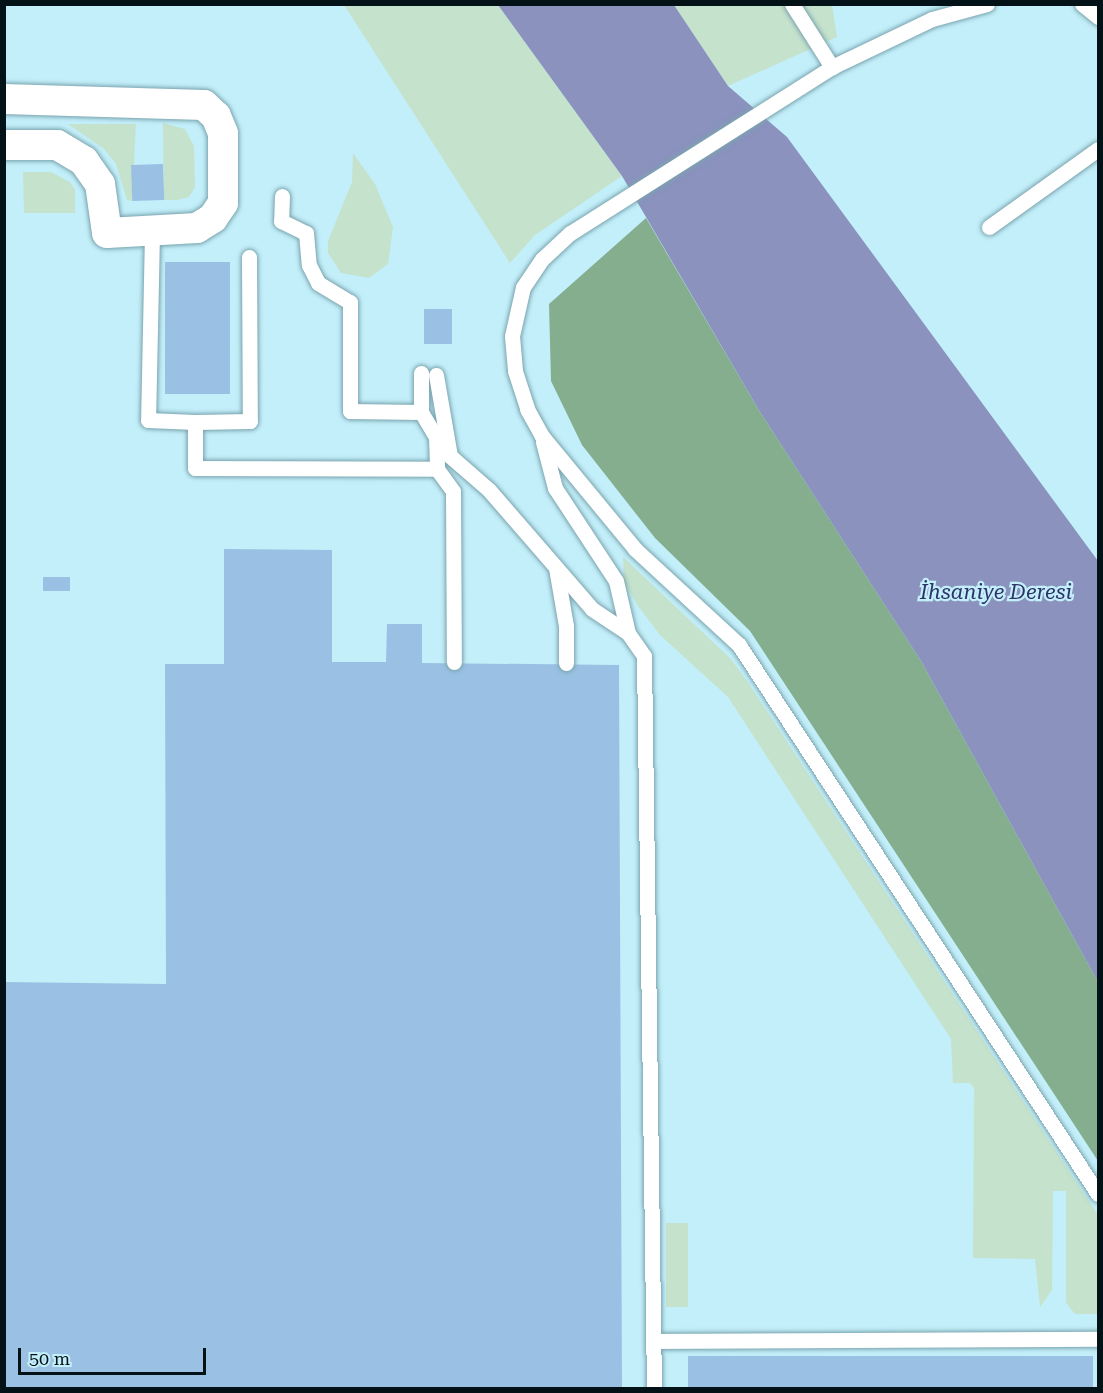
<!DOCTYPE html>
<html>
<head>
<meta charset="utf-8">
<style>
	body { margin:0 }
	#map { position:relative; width:1103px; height:1393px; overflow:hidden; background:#c3effa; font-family:"Roboto Serif",serif }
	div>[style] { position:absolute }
	.green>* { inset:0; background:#c5e2cc; transform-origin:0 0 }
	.forest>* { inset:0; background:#84ae8e }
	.water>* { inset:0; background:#8a92bd }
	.building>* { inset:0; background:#9ac1e4; transform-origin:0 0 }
	.roads { filter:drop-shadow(0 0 2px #7aa4ae) drop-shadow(0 0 2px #7aa4ae) }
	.lane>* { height:15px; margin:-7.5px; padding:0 7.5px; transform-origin:7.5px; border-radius:7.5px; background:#fff }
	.street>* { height:30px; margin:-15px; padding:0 15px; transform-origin:15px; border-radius:15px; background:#fff }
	span { translate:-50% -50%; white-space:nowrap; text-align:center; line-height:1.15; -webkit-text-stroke:4.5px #c3effa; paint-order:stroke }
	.water-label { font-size:21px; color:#2e3269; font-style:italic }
	.frame { position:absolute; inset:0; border:6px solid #031216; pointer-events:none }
	.scale { position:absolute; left:18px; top:1348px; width:188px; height:27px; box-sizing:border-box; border:3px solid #031216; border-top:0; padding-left:8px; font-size:18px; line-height:21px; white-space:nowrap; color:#031216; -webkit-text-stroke:4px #c3effa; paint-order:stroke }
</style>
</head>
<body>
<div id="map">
	<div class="green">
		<div style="clip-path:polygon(344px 5px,498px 5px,622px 176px,535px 235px,510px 263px)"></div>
		<div style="clip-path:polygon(674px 5px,832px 5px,837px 37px,728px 86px)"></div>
		<div style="clip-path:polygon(163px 123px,185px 129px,194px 146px,195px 187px,189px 197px,177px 200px,164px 200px)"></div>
		<div style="clip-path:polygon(68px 124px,136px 124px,132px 201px,127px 200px,116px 164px,104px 149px)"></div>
		<div style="clip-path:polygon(353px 153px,375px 184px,393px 227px,388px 264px,369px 278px,341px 273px,328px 253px,328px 241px,352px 182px)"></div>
		<div style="clip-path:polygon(23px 172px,51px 172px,70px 182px,75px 190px,75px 213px,24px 213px)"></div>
		<div style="clip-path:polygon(623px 557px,730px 658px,747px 681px,1098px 1215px,1098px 1314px,1075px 1314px,1066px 1303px,1066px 1191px,1053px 1191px,1052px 1290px,1040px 1307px,1035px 1259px,973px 1258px,974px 1088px,970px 1083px,953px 1083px,951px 1039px,728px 697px,660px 635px,638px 606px,624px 582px)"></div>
		<div style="left:666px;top:1223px;width:22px;height:84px"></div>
	</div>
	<div class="forest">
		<div style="clip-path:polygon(646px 218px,760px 412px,921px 661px,1098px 982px,1098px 1161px,750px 631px,655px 538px,582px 445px,551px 381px,549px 304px)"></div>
	</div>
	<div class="water">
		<div style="clip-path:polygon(498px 5px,674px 5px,728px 86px,787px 137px,1098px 561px,1098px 982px,921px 661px,760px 412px,622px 176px)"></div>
	</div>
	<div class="building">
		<div style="left:163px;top:164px;width:36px;height:32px;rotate:88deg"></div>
		<div style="left:165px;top:262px;width:65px;height:132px"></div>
		<div style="left:424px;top:309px;width:28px;height:35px"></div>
		<div style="clip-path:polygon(224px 549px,332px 550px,332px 662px,386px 662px,387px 624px,422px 624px,422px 663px,619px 665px,622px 1388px,4px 1388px,4px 982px,166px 984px,165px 664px,224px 664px)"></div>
		<div style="left:70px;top:577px;width:14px;height:27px;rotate:90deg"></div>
		<div style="left:1093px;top:1356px;width:32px;height:405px;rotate:90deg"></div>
	</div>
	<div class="roads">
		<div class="lane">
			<div style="left:792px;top:4px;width:75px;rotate:57.6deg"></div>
			<div style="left:987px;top:4px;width:57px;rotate:164.7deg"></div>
			<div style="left:932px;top:19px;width:111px;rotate:154.4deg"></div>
			<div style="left:832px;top:67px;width:310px;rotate:147.6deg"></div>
			<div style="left:570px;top:233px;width:38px;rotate:137deg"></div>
			<div style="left:542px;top:259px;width:34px;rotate:124deg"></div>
			<div style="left:523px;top:287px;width:50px;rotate:102.7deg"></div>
			<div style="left:512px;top:336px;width:35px;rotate:85deg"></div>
			<div style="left:515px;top:371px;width:40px;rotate:72deg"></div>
			<div style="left:527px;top:409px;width:31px;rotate:61deg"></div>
			<div style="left:542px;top:436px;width:146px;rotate:50.5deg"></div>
			<div style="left:635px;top:549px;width:142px;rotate:42.7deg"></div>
			<div style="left:739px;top:645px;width:656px;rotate:56.82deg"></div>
			<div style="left:1082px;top:4px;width:21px;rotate:39deg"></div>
			<div style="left:282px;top:196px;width:25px;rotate:92deg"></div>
			<div style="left:281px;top:221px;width:28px;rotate:26deg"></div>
			<div style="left:306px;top:233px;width:32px;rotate:85deg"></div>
			<div style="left:309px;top:265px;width:20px;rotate:63deg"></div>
			<div style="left:318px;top:283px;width:37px;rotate:31deg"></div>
			<div style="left:350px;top:302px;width:109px;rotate:90deg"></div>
			<div style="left:350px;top:411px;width:71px;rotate:0.8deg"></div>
			<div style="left:421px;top:412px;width:39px;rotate:-90deg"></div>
			<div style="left:989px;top:227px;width:134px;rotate:-35.6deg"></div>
			<div style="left:152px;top:233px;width:187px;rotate:91.2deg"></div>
			<div style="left:148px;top:420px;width:47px;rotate:2.4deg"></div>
			<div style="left:249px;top:257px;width:164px;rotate:89.7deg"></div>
			<div style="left:250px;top:421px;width:55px;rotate:179deg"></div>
			<div style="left:195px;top:422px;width:46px;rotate:90deg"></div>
			<div style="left:195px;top:468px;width:242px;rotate:0.2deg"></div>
			<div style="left:436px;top:375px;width:82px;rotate:80.2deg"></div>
			<div style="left:450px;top:456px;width:52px;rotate:41.1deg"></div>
			<div style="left:489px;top:490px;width:157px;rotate:49.1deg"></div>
			<div style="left:592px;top:609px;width:43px;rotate:33.7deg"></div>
			<div style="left:421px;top:412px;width:29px;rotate:59deg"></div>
			<div style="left:436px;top:437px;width:32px;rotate:88deg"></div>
			<div style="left:437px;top:469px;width:27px;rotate:54deg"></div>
			<div style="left:453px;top:491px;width:171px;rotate:89.7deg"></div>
			<div style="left:543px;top:442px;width:48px;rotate:75.4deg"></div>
			<div style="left:555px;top:488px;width:111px;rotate:56.7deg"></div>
			<div style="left:616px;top:581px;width:53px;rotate:77deg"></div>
			<div style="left:628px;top:633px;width:28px;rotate:55deg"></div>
			<div style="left:644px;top:656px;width:732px;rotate:89.22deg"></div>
			<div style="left:556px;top:568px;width:59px;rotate:80.2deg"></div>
			<div style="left:566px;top:626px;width:37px;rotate:90deg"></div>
			<div style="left:653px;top:1341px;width:445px;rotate:-0.3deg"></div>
		</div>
		<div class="street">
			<div style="left:4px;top:99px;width:200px;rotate:1.7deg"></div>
			<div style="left:204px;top:105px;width:16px;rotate:43deg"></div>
			<div style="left:216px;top:116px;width:18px;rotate:68deg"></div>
			<div style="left:223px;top:133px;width:70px;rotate:90deg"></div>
			<div style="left:223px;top:203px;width:18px;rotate:124deg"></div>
			<div style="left:213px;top:218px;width:19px;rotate:148deg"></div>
			<div style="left:197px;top:228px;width:90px;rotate:176.8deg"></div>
			<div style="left:107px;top:233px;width:49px;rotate:-98.1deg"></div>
			<div style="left:100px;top:184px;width:28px;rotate:-125deg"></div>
			<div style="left:84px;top:161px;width:31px;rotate:-149deg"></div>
			<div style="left:57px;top:145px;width:53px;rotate:180deg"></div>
		</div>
	</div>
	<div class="water-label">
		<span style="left:996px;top:592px">İhsaniye Deresi</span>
	</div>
	<div class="frame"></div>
	<div class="scale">50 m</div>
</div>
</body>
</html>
